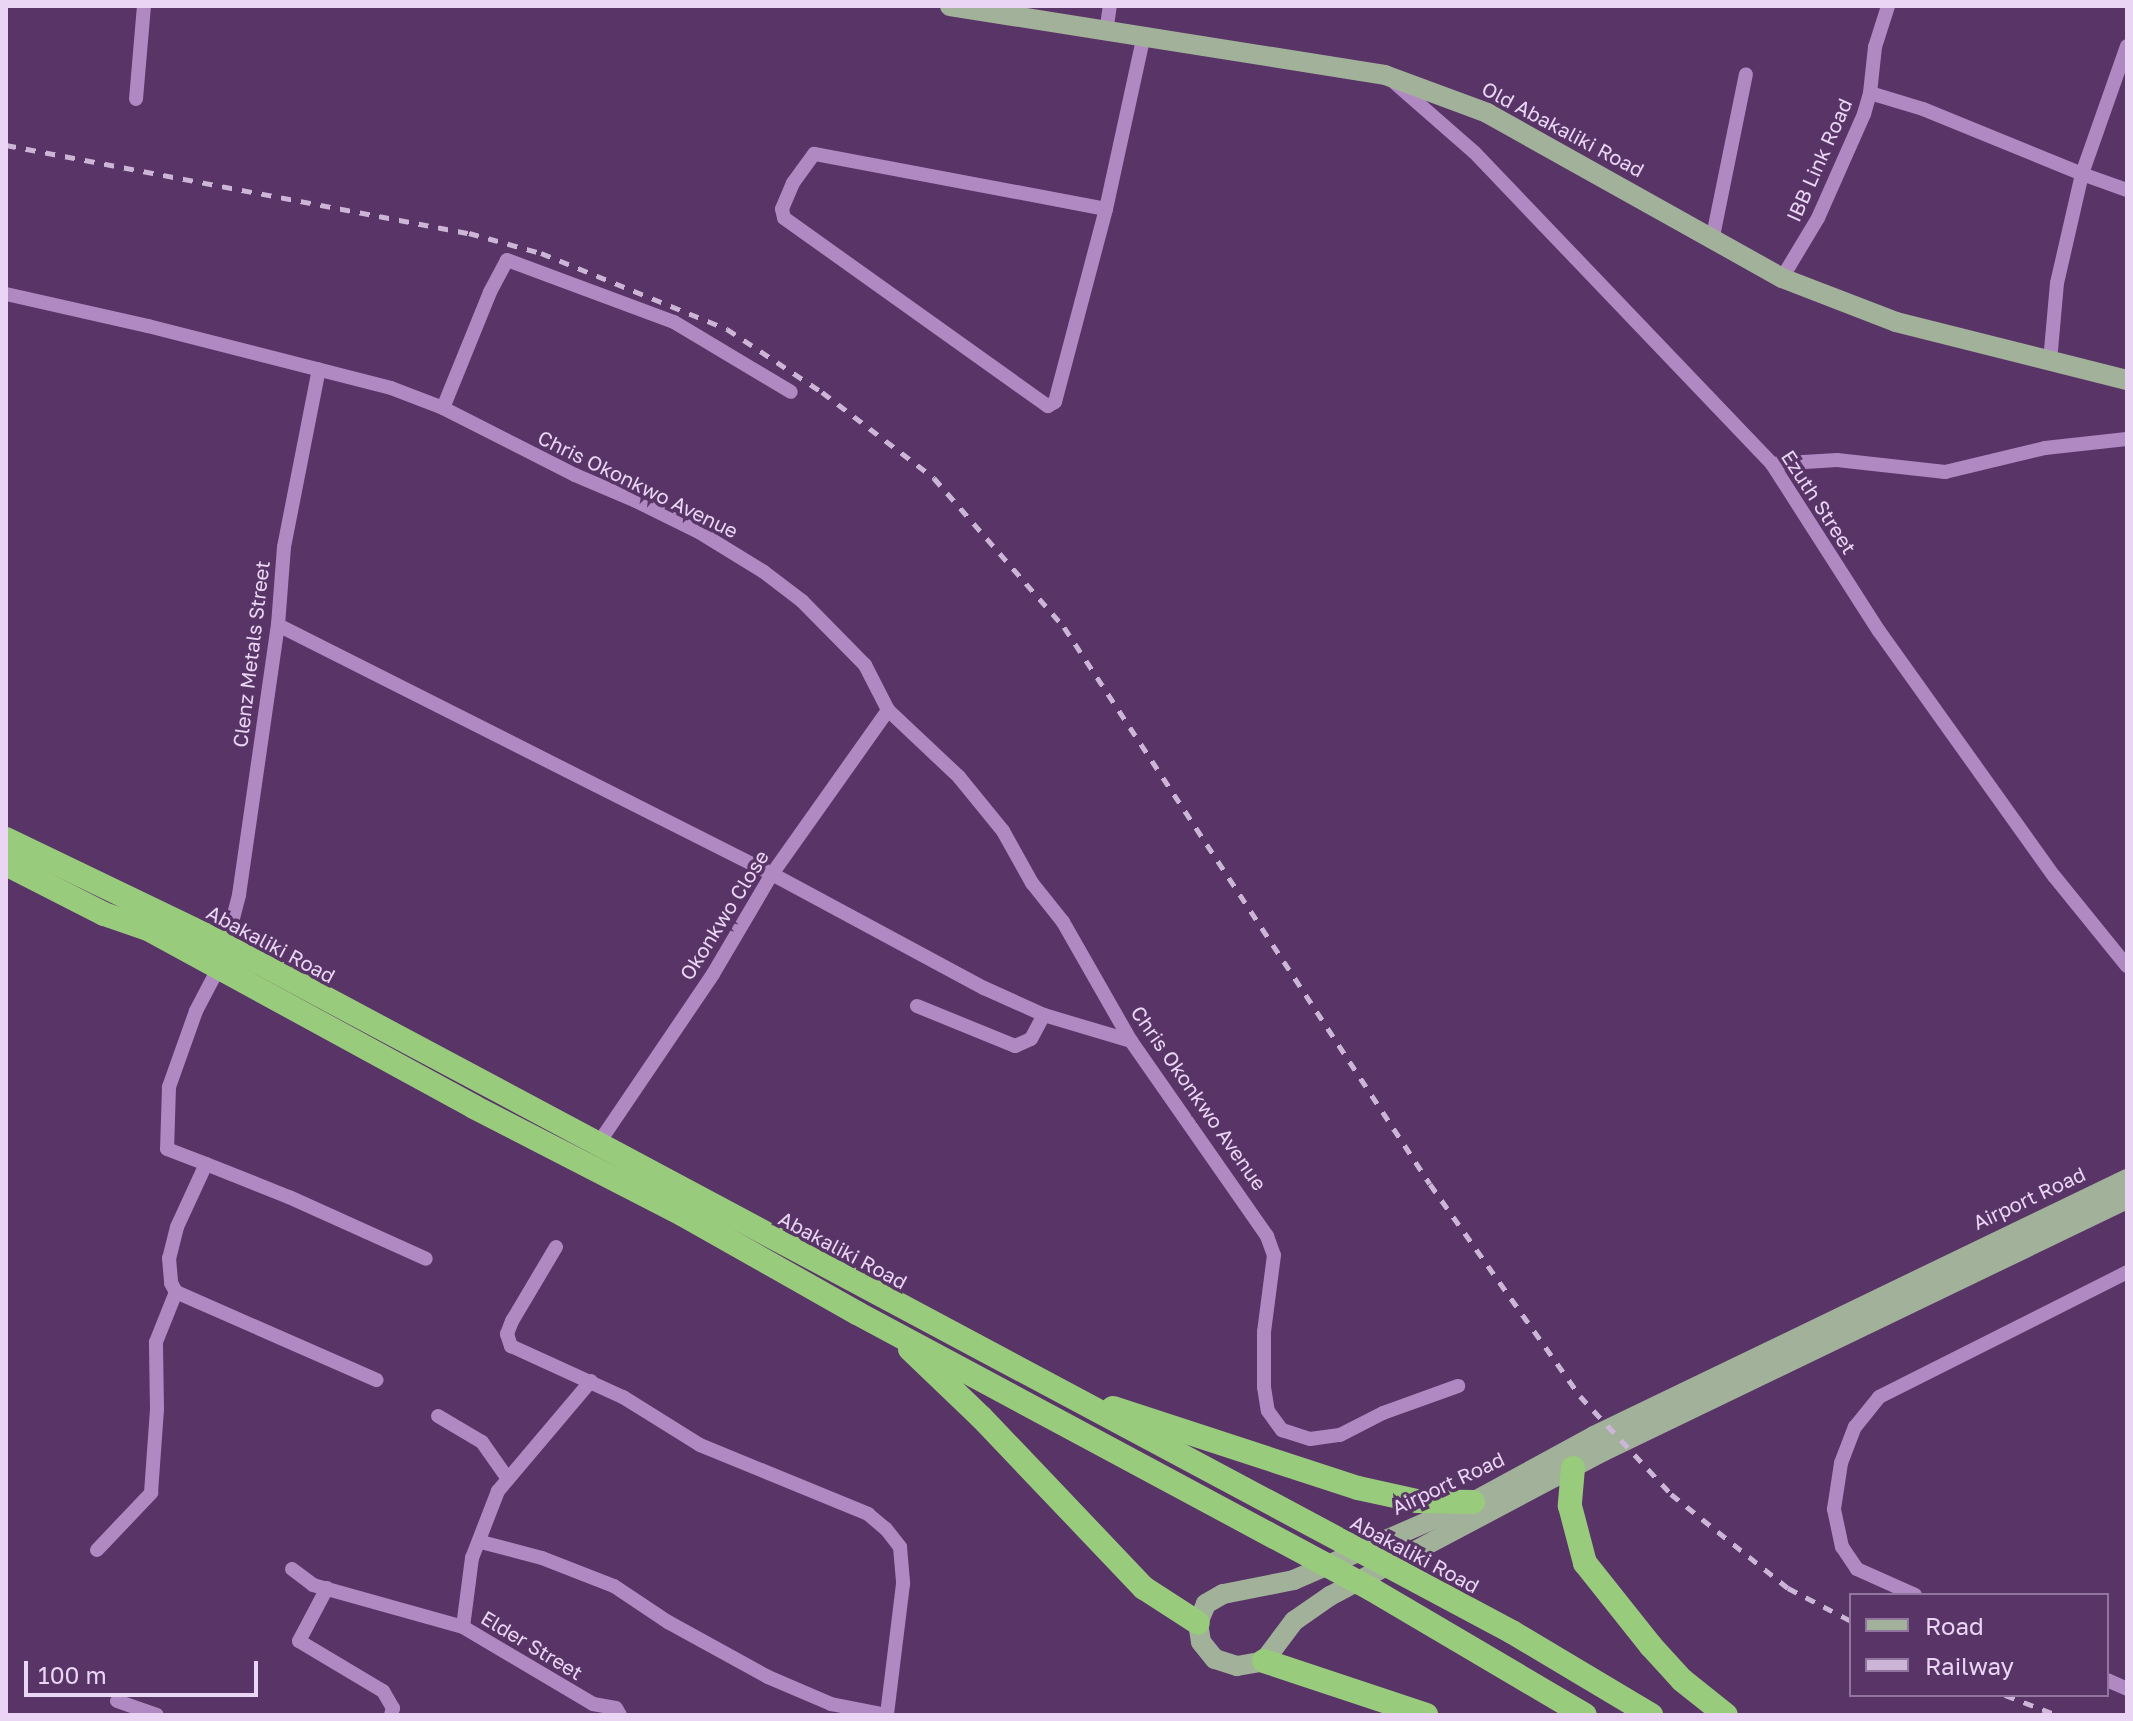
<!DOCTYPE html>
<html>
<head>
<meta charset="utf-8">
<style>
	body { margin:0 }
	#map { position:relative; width:2133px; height:1721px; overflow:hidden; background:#583467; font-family:"Golos Text",sans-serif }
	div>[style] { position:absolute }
	.minor>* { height:14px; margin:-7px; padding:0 7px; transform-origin:7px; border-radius:7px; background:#b089c2 }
	.major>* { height:20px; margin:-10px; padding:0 10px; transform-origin:10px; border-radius:10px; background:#a2b199 }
	.highway>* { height:24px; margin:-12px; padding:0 12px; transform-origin:12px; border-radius:12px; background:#99cb7d }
	.rail>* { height:5px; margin-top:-2.5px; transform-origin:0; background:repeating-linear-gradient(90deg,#ccb5d7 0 10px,transparent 0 20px) }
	span { translate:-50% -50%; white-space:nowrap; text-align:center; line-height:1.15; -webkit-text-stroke:7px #583467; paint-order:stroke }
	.street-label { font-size:20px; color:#ead6f4 }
	.frame { position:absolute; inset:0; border:8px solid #ead6f4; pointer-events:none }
	.legend { position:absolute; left:1849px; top:1593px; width:260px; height:104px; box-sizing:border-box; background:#583467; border:2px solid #92759f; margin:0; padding:10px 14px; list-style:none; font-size:24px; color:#ead6f4 }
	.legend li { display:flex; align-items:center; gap:16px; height:40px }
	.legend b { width:40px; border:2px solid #92759f }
	.scale { position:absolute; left:24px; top:1661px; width:234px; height:36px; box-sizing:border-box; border:4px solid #ead6f4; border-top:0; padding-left:10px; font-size:24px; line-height:28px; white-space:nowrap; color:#ead6f4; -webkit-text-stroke:6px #583467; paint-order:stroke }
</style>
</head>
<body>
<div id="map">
	<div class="minor">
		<div style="left:1106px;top:33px;width:27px;rotate:-82deg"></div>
		<div style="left:2127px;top:46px;width:136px;rotate:109.4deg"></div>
		<div style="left:2082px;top:174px;width:48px;rotate:19.6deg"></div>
		<div style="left:1395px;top:83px;width:106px;rotate:41.2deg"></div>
		<div style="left:1475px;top:153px;width:430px;rotate:46.3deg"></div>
		<div style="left:1772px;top:464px;width:198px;rotate:57.4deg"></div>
		<div style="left:1879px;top:631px;width:301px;rotate:54.5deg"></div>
		<div style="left:2054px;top:876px;width:116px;rotate:51deg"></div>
		<div style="left:1870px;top:93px;width:55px;rotate:16.8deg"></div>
		<div style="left:1923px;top:109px;width:172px;rotate:22.2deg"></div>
		<div style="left:2082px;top:174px;width:112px;rotate:102.9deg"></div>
		<div style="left:2057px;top:283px;width:79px;rotate:95.1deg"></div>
		<div style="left:136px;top:99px;width:93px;rotate:-85.1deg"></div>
		<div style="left:1106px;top:209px;width:297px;rotate:-169.3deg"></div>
		<div style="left:814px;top:154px;width:36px;rotate:126deg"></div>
		<div style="left:793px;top:183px;width:28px;rotate:113deg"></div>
		<div style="left:782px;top:209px;width:9px;rotate:77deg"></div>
		<div style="left:784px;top:218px;width:324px;rotate:35.5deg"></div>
		<div style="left:1048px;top:406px;width:8px;rotate:-30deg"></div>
		<div style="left:1055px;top:402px;width:200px;rotate:-75.2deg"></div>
		<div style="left:1106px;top:209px;width:174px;rotate:-77.7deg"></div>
		<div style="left:1712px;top:241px;width:170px;rotate:-78.5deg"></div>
		<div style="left:1782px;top:278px;width:70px;rotate:-59deg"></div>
		<div style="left:1818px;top:218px;width:114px;rotate:-66.1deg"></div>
		<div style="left:1864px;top:114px;width:22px;rotate:-74deg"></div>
		<div style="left:1870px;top:93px;width:46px;rotate:-83.8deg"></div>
		<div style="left:1875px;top:47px;width:43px;rotate:-72.4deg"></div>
		<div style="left:6px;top:294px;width:146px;rotate:12.7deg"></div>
		<div style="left:148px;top:326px;width:251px;rotate:14.3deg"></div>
		<div style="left:391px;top:388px;width:56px;rotate:21deg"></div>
		<div style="left:443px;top:408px;width:148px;rotate:26.9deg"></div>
		<div style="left:575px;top:475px;width:66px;rotate:23.1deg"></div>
		<div style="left:636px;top:501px;width:70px;rotate:26.2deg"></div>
		<div style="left:699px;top:532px;width:76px;rotate:31.6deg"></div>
		<div style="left:764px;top:572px;width:48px;rotate:37.3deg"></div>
		<div style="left:802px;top:601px;width:90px;rotate:45.5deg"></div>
		<div style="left:865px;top:665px;width:51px;rotate:62.9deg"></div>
		<div style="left:888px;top:710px;width:98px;rotate:43.3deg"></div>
		<div style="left:959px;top:777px;width:70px;rotate:50.8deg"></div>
		<div style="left:1003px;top:831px;width:60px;rotate:60.9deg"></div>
		<div style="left:1032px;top:883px;width:50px;rotate:51.5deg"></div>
		<div style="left:1063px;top:922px;width:137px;rotate:60.3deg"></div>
		<div style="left:1131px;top:1041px;width:238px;rotate:55.1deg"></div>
		<div style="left:1267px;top:1236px;width:20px;rotate:70deg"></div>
		<div style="left:1274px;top:1255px;width:78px;rotate:97.4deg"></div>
		<div style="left:1264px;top:1332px;width:55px;rotate:90deg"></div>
		<div style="left:1264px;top:1387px;width:24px;rotate:81deg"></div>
		<div style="left:1268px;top:1411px;width:24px;rotate:54deg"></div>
		<div style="left:1282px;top:1430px;width:29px;rotate:18deg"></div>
		<div style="left:1310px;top:1439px;width:30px;rotate:-8deg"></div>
		<div style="left:1340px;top:1435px;width:48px;rotate:-27.1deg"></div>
		<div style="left:1383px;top:1413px;width:80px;rotate:-19.8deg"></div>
		<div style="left:443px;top:408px;width:125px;rotate:-67.9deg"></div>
		<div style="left:490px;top:292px;width:36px;rotate:-62deg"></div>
		<div style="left:507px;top:260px;width:178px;rotate:20.4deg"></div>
		<div style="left:674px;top:322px;width:136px;rotate:30.9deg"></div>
		<div style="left:1772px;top:464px;width:65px;rotate:-3.5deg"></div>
		<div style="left:1837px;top:460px;width:109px;rotate:6.3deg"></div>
		<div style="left:1945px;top:472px;width:103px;rotate:-13.5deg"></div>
		<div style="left:2045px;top:448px;width:82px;rotate:-6.3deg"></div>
		<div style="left:278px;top:625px;width:553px;rotate:26.75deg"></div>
		<div style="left:772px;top:874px;width:241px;rotate:28.3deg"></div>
		<div style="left:984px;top:988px;width:66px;rotate:24.2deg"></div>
		<div style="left:1044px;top:1015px;width:91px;rotate:16.6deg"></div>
		<div style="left:226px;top:945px;width:52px;rotate:-75.4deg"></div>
		<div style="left:239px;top:895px;width:273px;rotate:-81.8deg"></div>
		<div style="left:278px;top:625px;width:78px;rotate:-85.6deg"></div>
		<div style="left:284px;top:547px;width:181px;rotate:-78.9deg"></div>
		<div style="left:219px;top:967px;width:50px;rotate:117.6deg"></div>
		<div style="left:196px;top:1011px;width:81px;rotate:109.6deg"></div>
		<div style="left:169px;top:1087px;width:62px;rotate:91.8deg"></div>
		<div style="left:167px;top:1149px;width:42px;rotate:21deg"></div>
		<div style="left:206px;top:1164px;width:69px;rotate:114.7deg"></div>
		<div style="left:177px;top:1227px;width:32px;rotate:104deg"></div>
		<div style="left:169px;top:1258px;width:25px;rotate:85deg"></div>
		<div style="left:171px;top:1283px;width:10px;rotate:61deg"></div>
		<div style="left:176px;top:1292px;width:219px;rotate:23.7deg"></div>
		<div style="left:917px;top:1006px;width:106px;rotate:22.2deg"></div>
		<div style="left:1015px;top:1046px;width:17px;rotate:-24deg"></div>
		<div style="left:1031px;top:1039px;width:27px;rotate:-62deg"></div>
		<div style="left:598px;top:1144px;width:205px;rotate:-55.9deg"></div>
		<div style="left:713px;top:974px;width:116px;rotate:-59.5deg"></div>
		<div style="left:772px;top:874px;width:201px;rotate:-54.7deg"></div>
		<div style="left:206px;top:1164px;width:89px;rotate:21.7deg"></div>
		<div style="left:289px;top:1197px;width:150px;rotate:24.3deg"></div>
		<div style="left:556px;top:1247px;width:86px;rotate:120.7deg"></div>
		<div style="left:512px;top:1321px;width:14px;rotate:111deg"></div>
		<div style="left:507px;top:1334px;width:13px;rotate:72deg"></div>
		<div style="left:511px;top:1346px;width:123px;rotate:24.5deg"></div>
		<div style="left:623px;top:1397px;width:91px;rotate:31.9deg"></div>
		<div style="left:700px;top:1445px;width:182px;rotate:22.3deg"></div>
		<div style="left:868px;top:1514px;width:23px;rotate:40deg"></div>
		<div style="left:886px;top:1529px;width:23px;rotate:52deg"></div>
		<div style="left:900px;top:1547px;width:37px;rotate:85deg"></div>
		<div style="left:903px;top:1584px;width:132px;rotate:97deg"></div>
		<div style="left:438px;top:1416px;width:51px;rotate:30.6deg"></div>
		<div style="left:482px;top:1442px;width:45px;rotate:54.9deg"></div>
		<div style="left:481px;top:1542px;width:63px;rotate:14.7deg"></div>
		<div style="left:542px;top:1558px;width:77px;rotate:21.3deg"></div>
		<div style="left:614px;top:1586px;width:65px;rotate:33.7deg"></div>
		<div style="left:668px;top:1622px;width:114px;rotate:28.8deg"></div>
		<div style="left:768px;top:1677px;width:69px;rotate:23.2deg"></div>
		<div style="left:831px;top:1704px;width:56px;rotate:11.3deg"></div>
		<div style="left:97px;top:1550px;width:79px;rotate:-46.5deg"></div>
		<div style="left:151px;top:1493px;width:84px;rotate:-85.9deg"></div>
		<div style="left:157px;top:1409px;width:67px;rotate:-90.9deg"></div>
		<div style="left:156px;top:1342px;width:54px;rotate:-68.2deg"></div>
		<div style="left:292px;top:1569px;width:26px;rotate:37deg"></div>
		<div style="left:313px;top:1585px;width:156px;rotate:15.6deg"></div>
		<div style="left:463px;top:1627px;width:151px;rotate:30.6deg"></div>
		<div style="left:593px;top:1704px;width:23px;rotate:10deg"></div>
		<div style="left:616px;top:1708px;width:8px;rotate:60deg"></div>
		<div style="left:327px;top:1588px;width:60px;rotate:117.8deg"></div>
		<div style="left:299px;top:1641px;width:98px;rotate:30.8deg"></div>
		<div style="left:383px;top:1691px;width:20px;rotate:60deg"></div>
		<div style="left:393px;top:1708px;width:7px;rotate:106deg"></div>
		<div style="left:1915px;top:1595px;width:64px;rotate:-155.9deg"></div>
		<div style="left:1857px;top:1569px;width:27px;rotate:-124deg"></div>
		<div style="left:1842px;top:1547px;width:39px;rotate:-102deg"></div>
		<div style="left:1834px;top:1509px;width:47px;rotate:-81.3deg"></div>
		<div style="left:1841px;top:1463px;width:39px;rotate:-69deg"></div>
		<div style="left:1855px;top:1427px;width:38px;rotate:-51deg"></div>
		<div style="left:1879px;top:1397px;width:278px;rotate:-26.7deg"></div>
		<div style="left:463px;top:1627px;width:70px;rotate:-82.6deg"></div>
		<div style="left:472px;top:1558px;width:72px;rotate:-68.8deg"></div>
		<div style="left:498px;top:1491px;width:144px;rotate:-49.8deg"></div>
		<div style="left:2107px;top:1680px;width:22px;rotate:24deg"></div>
		<div style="left:117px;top:1701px;width:42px;rotate:19.3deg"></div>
	</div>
	<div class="major">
		<div style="left:950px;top:6px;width:440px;rotate:9deg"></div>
		<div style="left:1385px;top:75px;width:109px;rotate:20.4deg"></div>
		<div style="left:1487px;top:113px;width:338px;rotate:29.2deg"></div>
		<div style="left:1782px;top:278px;width:122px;rotate:21.1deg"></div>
		<div style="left:1896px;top:322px;width:238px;rotate:14.1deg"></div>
		<div style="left:2127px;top:1179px;width:592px;rotate:154.26deg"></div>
		<div style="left:1594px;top:1436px;width:138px;rotate:151.4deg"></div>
		<div style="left:1473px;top:1502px;width:195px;rotate:156.5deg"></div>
		<div style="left:1294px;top:1580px;width:72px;rotate:168.8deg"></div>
		<div style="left:1223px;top:1594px;width:20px;rotate:150deg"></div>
		<div style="left:1206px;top:1604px;width:21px;rotate:113deg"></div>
		<div style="left:1198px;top:1623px;width:19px;rotate:81deg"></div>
		<div style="left:1201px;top:1642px;width:22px;rotate:51deg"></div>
		<div style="left:1215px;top:1659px;width:23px;rotate:18deg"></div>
		<div style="left:1237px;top:1666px;width:27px;rotate:-10deg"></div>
		<div style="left:1264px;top:1661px;width:50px;rotate:-53.1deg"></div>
		<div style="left:1294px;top:1621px;width:44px;rotate:-34.8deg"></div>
		<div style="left:1330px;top:1596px;width:310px;rotate:-27.9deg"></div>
		<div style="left:1604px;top:1451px;width:581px;rotate:-25.73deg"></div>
	</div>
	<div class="highway">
		<div style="left:6px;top:839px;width:244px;rotate:25.7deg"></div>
		<div style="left:226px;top:945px;width:1458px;rotate:28.11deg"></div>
		<div style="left:1512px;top:1632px;width:162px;rotate:30.8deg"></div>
		<div style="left:6px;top:864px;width:110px;rotate:27deg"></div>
		<div style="left:104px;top:914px;width:46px;rotate:18.8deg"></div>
		<div style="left:148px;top:929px;width:371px;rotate:28.6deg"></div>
		<div style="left:474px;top:1107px;width:234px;rotate:27.2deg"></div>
		<div style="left:682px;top:1214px;width:201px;rotate:29.5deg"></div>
		<div style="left:857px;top:1313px;width:583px;rotate:28.23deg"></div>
		<div style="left:1371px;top:1589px;width:248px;rotate:30.5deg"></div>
		<div style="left:910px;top:1349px;width:98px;rotate:43.8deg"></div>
		<div style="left:981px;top:1417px;width:236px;rotate:46.4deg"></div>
		<div style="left:1144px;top:1588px;width:64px;rotate:32.9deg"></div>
		<div style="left:1113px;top:1408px;width:258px;rotate:18.1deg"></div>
		<div style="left:1358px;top:1488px;width:60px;rotate:12.4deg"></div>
		<div style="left:1417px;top:1501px;width:56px;rotate:1deg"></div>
		<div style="left:1573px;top:1468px;width:38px;rotate:95deg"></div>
		<div style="left:1570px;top:1506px;width:59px;rotate:75.3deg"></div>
		<div style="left:1585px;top:1563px;width:106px;rotate:51.5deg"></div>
		<div style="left:1651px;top:1646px;width:46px;rotate:47.6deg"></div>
		<div style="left:1682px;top:1680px;width:56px;rotate:38.5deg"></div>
		<div style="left:1264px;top:1661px;width:171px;rotate:18.4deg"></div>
	</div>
	<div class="rail">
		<div style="left:6px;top:145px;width:471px;rotate:10.8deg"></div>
		<div style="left:469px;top:233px;width:75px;rotate:15.5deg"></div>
		<div style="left:541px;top:253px;width:201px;rotate:22.2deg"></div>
		<div style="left:727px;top:329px;width:114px;rotate:33.6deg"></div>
		<div style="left:822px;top:392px;width:141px;rotate:37.5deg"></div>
		<div style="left:934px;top:478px;width:198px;rotate:48.9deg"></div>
		<div style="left:1064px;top:627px;width:666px;rotate:56.69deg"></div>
		<div style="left:1430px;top:1184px;width:260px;rotate:54.7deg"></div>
		<div style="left:1580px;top:1396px;width:134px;rotate:47.1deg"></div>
		<div style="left:1671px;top:1494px;width:150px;rotate:38.8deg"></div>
		<div style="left:1788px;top:1588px;width:71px;rotate:27.6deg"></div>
		<div style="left:2005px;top:1695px;width:56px;rotate:21deg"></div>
	</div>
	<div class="street-label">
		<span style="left:1563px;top:129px;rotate:28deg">Old Abakaliki Road</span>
		<span style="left:1819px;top:160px;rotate:-66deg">IBB Link Road</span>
		<span style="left:638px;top:484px;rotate:26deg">Chris Okonkwo Avenue</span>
		<span style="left:1819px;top:502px;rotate:57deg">Ezuth Street</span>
		<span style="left:251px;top:654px;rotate:-83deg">Clenz Metals Street</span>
		<span style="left:724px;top:915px;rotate:-58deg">Okonkwo Close</span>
		<span style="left:271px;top:944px;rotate:28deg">Abakaliki Road</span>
		<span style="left:1199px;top:1098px;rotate:55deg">Chris Okonkwo Avenue</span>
		<span style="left:2029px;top:1198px;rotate:-25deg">Airport Road</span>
		<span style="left:843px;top:1250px;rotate:28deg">Abakaliki Road</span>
		<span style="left:1448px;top:1483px;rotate:-25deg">Airport Road</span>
		<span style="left:1415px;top:1554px;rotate:28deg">Abakaliki Road</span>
		<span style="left:532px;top:1645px;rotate:31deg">Elder Street</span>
	</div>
	<div class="frame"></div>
	<ul class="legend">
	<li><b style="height:10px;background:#a2b199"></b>Road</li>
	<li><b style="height:10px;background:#ccb5d7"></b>Railway</li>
	</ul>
	<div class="scale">100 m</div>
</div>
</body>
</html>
